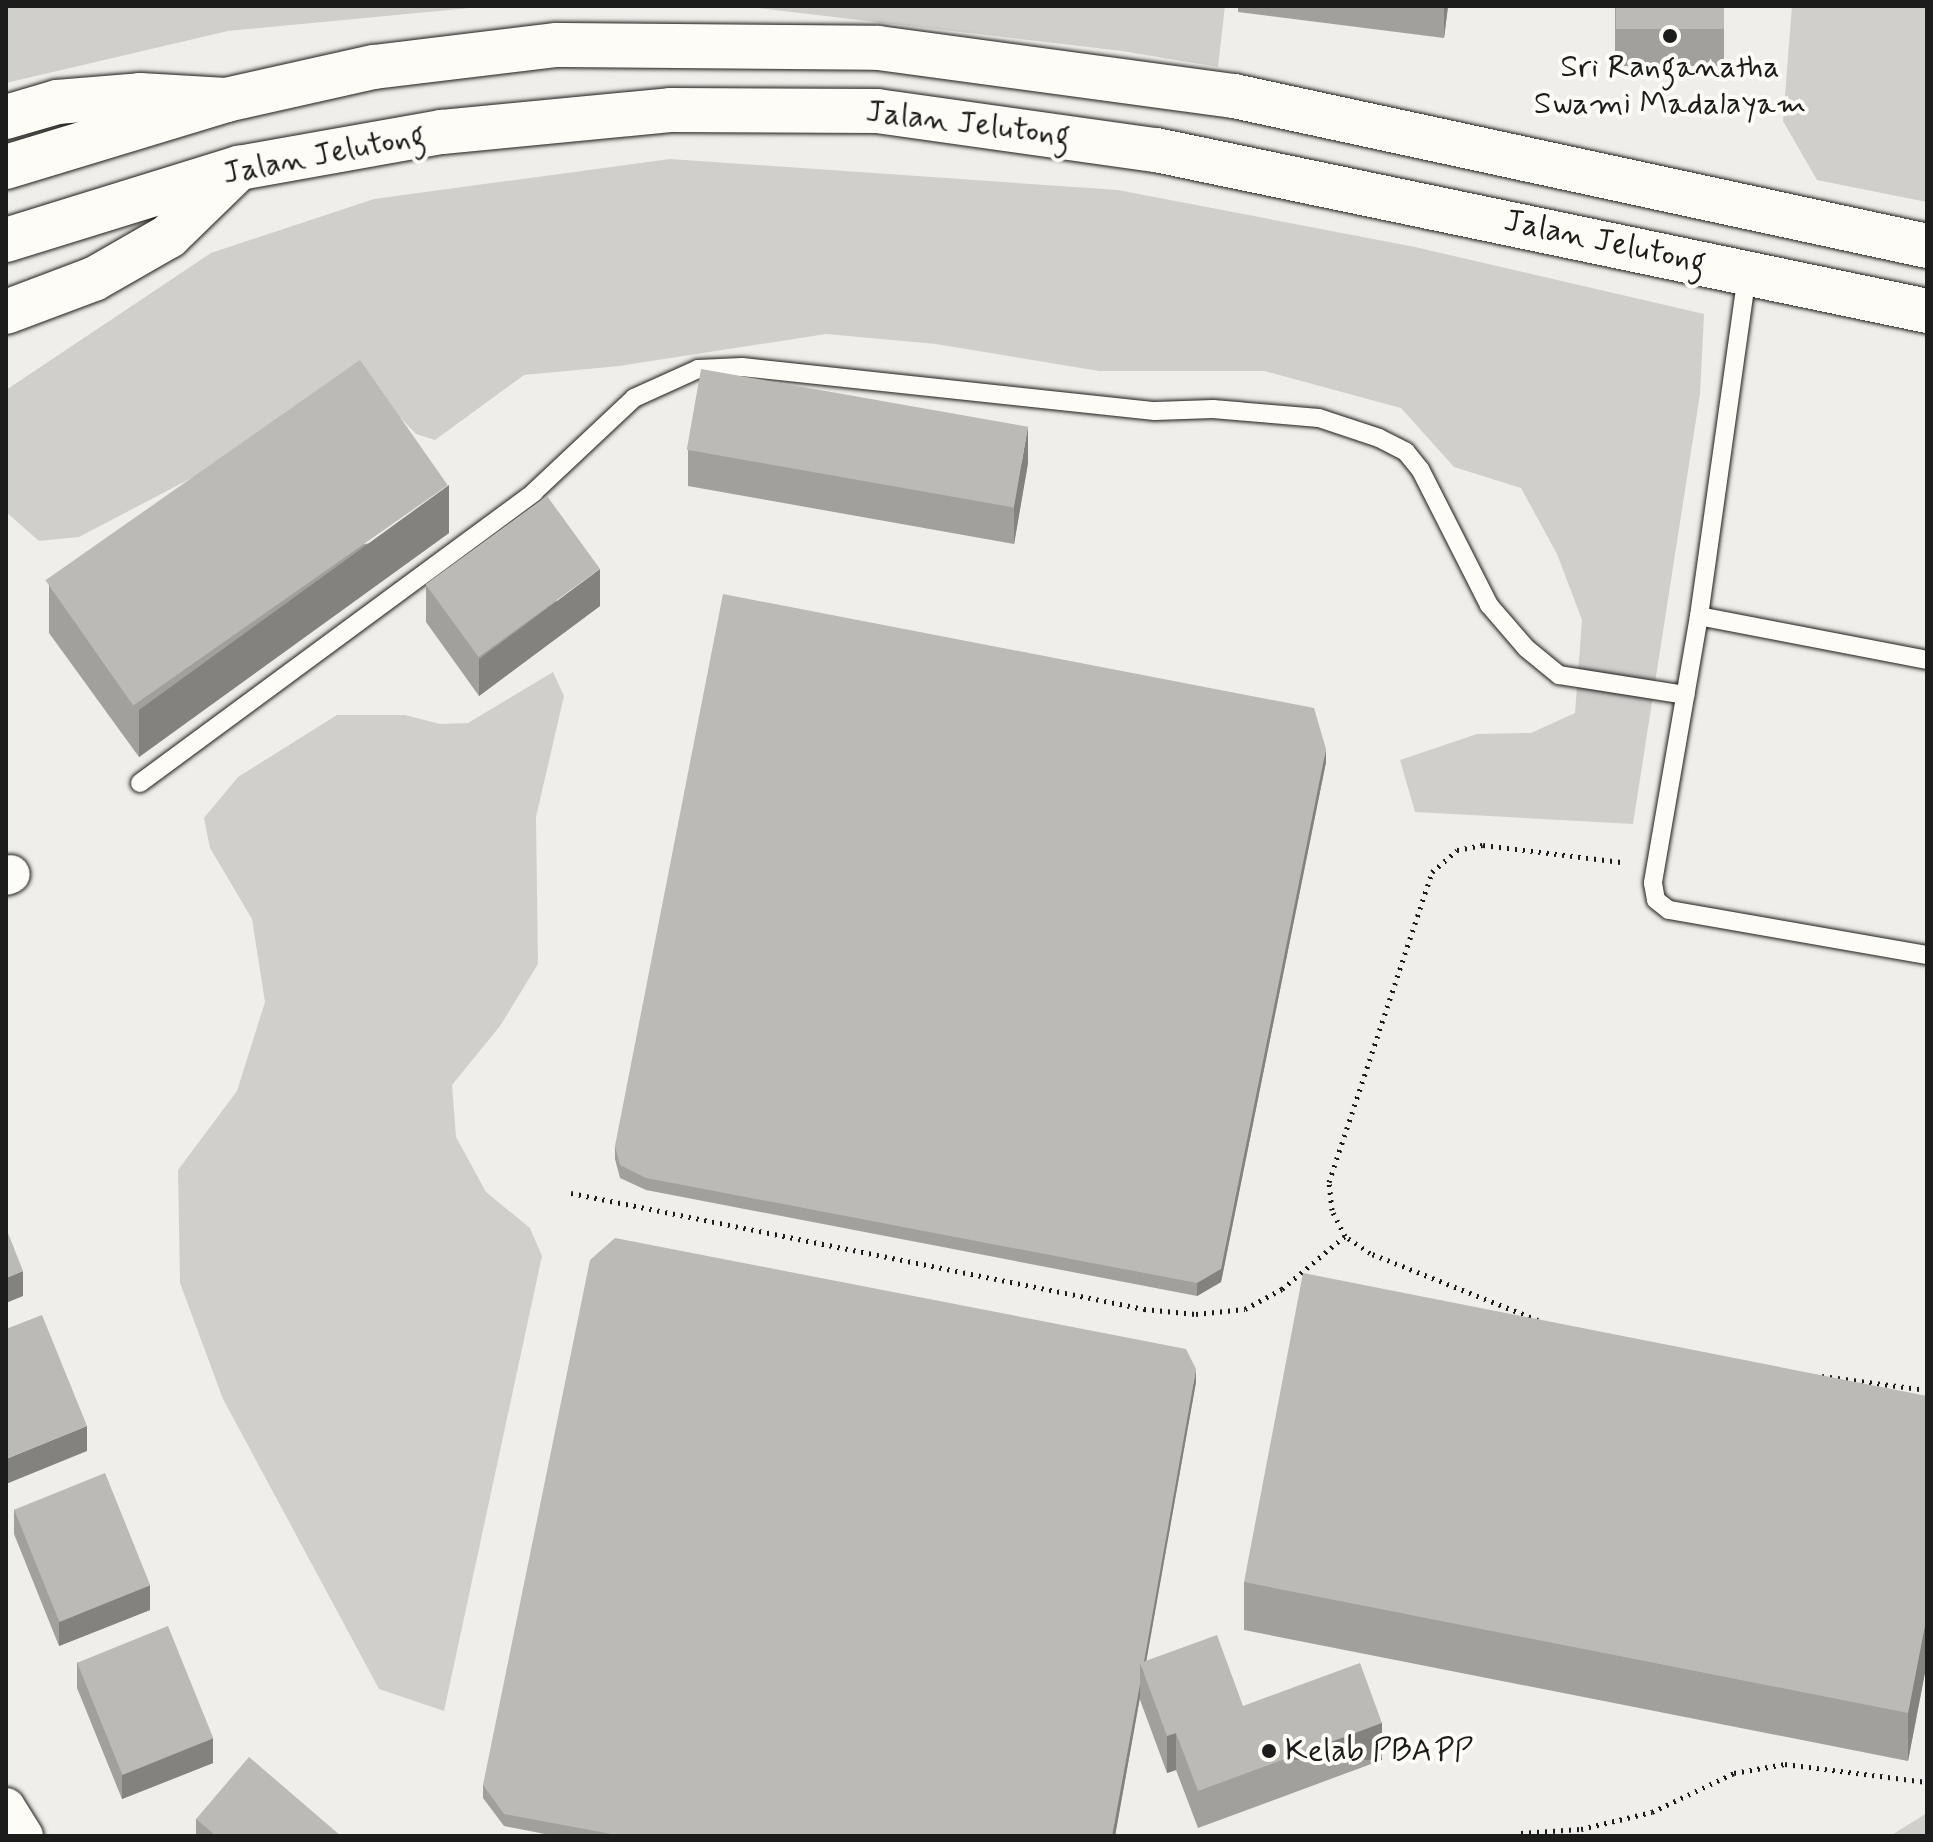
<!DOCTYPE html>
<html>
<head>
<meta charset="utf-8">
<style>
	body { margin:0 }
	#map { position:relative; width:1933px; height:1842px; overflow:hidden; background:#f0eeea; font-family:Mynerve,sans-serif }
	div>[style] { position:absolute }
	.green>* { inset:0; background:#d0cfcc }
	.path>* { height:5px; margin-top:-2.5px; transform-origin:0; background:repeating-linear-gradient(90deg,#1c1c1c 0 2px,transparent 0 8px) }
	.roads { filter:drop-shadow(0 0 2px #1c1c1c) drop-shadow(0 0 2px #1c1c1c) }
	.lane>* { height:18px; margin:-9px; padding:0 9px; transform-origin:9px; border-radius:9px; background:#fdfcf7 }
	.street>* { height:38px; margin:-19px; padding:0 19px; transform-origin:19px; border-radius:19px; background:#fdfcf7 }
	.primary>* { height:44px; margin:-22px; padding:0 22px; transform-origin:22px; border-radius:22px; background:#fdfcf7 }
	.highway>* { height:44px; margin:-22px; padding:0 22px; transform-origin:22px; border-radius:22px; background:#fdfcf7 }
	.wall>* { inset:0; background:#a1a09d; transform-origin:0 0 }
	.shaded-wall>* { inset:0; background:#83827f; transform-origin:0 0 }
	.building>* { inset:0; background:#bbbab6; transform-origin:0 0 }
	.dots>* { width:22px; height:22px; translate:-50% -50%; box-sizing:border-box; border:4px solid #fdfcf7; border-radius:50% }
	span { translate:-50% -50%; white-space:nowrap; text-align:center; line-height:1.15; -webkit-text-stroke:8px #fdfcf7; paint-order:stroke }
	.poi-label { font-size:32px; color:#1c1c1c }
	.left { translate:0 -50%; text-align:left }
	.street-label { font-size:32px; color:#1c1c1c }
	.frame { position:absolute; inset:0; border:8px solid #1c1c1c; pointer-events:none }
</style>
</head>
<body>
<div id="map">
	<div class="green">
		<div style="clip-path:polygon(6px 6px,491px 6px,228px 31px,6px 83px)"></div>
		<div style="clip-path:polygon(740px 6px,1225px 6px,1218px 67px,1122px 51px)"></div>
		<div style="clip-path:polygon(1792px 6px,1927px 6px,1927px 202px,1817px 180px,1783px 121px)"></div>
		<div style="clip-path:polygon(670px 159px,1118px 190px,1415px 247px,1704px 314px,1700px 394px,1633px 824px,1415px 812px,1400px 760px,1477px 734px,1531px 733px,1575px 713px,1582px 620px,1557px 554px,1521px 488px,1454px 467px,1401px 408px,1264px 371px,1099px 371px,936px 344px,826px 334px,619px 366px,524px 375px,435px 440px,416px 434px,369px 385px,79px 537px,39px 541px,6px 512px,6px 390px,211px 253px,374px 199px)"></div>
		<div style="clip-path:polygon(553px 672px,564px 696px,536px 817px,538px 964px,500px 1026px,452px 1085px,456px 1137px,486px 1192px,530px 1228px,542px 1256px,444px 1711px,379px 1689px,223px 1399px,180px 1283px,178px 1170px,237px 1091px,265px 1002px,252px 919px,210px 848px,204px 818px,238px 777px,337px 715px,405px 715px,440px 724px,468px 723px)"></div>
		<div style="clip-path:polygon(1927px 1813px,1927px 1836px,1890px 1836px)"></div>
	</div>
	<div class="path">
		<div style="left:571px;top:1193px;width:585px;rotate:11.44deg"></div>
		<div style="left:1144px;top:1309px;width:52px;rotate:5.5deg"></div>
		<div style="left:1196px;top:1314px;width:49px;rotate:-5.8deg"></div>
		<div style="left:1245px;top:1309px;width:42px;rotate:-28.4deg"></div>
		<div style="left:1282px;top:1289px;width:82px;rotate:-40.1deg"></div>
		<div style="left:1538px;top:1320px;width:181px;rotate:-158.3deg"></div>
		<div style="left:1370px;top:1253px;width:30px;rotate:-146deg"></div>
		<div style="left:1345px;top:1236px;width:29px;rotate:-117deg"></div>
		<div style="left:1332px;top:1210px;width:28px;rotate:-96deg"></div>
		<div style="left:1329px;top:1182px;width:327px;rotate:-71.6deg"></div>
		<div style="left:1432px;top:872px;width:33px;rotate:-41deg"></div>
		<div style="left:1457px;top:850px;width:26px;rotate:-11deg"></div>
		<div style="left:1483px;top:845px;width:139px;rotate:7deg"></div>
		<div style="left:1822px;top:1376px;width:106px;rotate:7.6deg"></div>
		<div style="left:1521px;top:1833px;width:60px;rotate:-3.8deg"></div>
		<div style="left:1581px;top:1829px;width:73px;rotate:-13.5deg"></div>
		<div style="left:1652px;top:1812px;width:91px;rotate:-25.4deg"></div>
		<div style="left:1734px;top:1773px;width:52px;rotate:-10deg"></div>
		<div style="left:1785px;top:1764px;width:143px;rotate:7.2deg"></div>
	</div>
	<div class="roads">
		<div class="lane">
			<div style="left:1699px;top:616px;width:346px;rotate:-82deg"></div>
			<div style="left:1927px;top:660px;width:232px;rotate:-169.1deg"></div>
			<div style="left:1699px;top:616px;width:271px;rotate:99.8deg"></div>
			<div style="left:1653px;top:883px;width:17px;rotate:80deg"></div>
			<div style="left:1656px;top:900px;width:16px;rotate:38deg"></div>
			<div style="left:1669px;top:910px;width:262px;rotate:9.9deg"></div>
			<div style="left:140px;top:783px;width:490px;rotate:-36.4deg"></div>
			<div style="left:534px;top:492px;width:137px;rotate:-43.2deg"></div>
			<div style="left:634px;top:398px;width:70px;rotate:-24.4deg"></div>
			<div style="left:698px;top:369px;width:44px;rotate:-2.6deg"></div>
			<div style="left:742px;top:367px;width:415px;rotate:6.1deg"></div>
			<div style="left:1155px;top:411px;width:58px;rotate:-2deg"></div>
			<div style="left:1213px;top:409px;width:106px;rotate:4.9deg"></div>
			<div style="left:1319px;top:418px;width:63px;rotate:18.4deg"></div>
			<div style="left:1379px;top:438px;width:30px;rotate:27deg"></div>
			<div style="left:1406px;top:452px;width:22px;rotate:51deg"></div>
			<div style="left:1420px;top:469px;width:153px;rotate:63.1deg"></div>
			<div style="left:1489px;top:605px;width:57px;rotate:49.3deg"></div>
			<div style="left:1526px;top:648px;width:43px;rotate:39.3deg"></div>
			<div style="left:1559px;top:675px;width:128px;rotate:9deg"></div>
		</div>
		<div class="street">
			<div style="left:6px;top:876px;width:5px;rotate:-22deg"></div>
			<div style="left:6px;top:1807px;width:34px;rotate:58deg"></div>
		</div>
		<div class="primary">
			<div style="left:6px;top:167px;width:230px;rotate:-16.9deg"></div>
			<div style="left:226px;top:100px;width:152px;rotate:-12.6deg"></div>
			<div style="left:374px;top:67px;width:184px;rotate:-6.9deg"></div>
			<div style="left:557px;top:45px;width:321px;rotate:0.5deg"></div>
			<div style="left:878px;top:48px;width:359px;rotate:7.7deg"></div>
			<div style="left:1234px;top:96px;width:709px;rotate:12.21deg"></div>
			<div style="left:6px;top:240px;width:244px;rotate:-17.2deg"></div>
			<div style="left:239px;top:168px;width:206px;rotate:-10.1deg"></div>
			<div style="left:442px;top:132px;width:229px;rotate:-5.5deg"></div>
			<div style="left:670px;top:110px;width:207px;rotate:0.3deg"></div>
			<div style="left:877px;top:111px;width:282px;rotate:8deg"></div>
			<div style="left:1156px;top:150px;width:788px;rotate:11.79deg"></div>
		</div>
		<div class="highway">
			<div style="left:6px;top:117px;width:53px;rotate:-16.4deg"></div>
			<div style="left:57px;top:102px;width:83px;rotate:-4.8deg"></div>
			<div style="left:140px;top:95px;width:86px;rotate:3.3deg"></div>
			<div style="left:6px;top:312px;width:94px;rotate:-20.6deg"></div>
			<div style="left:94px;top:279px;width:86px;rotate:-29.8deg"></div>
			<div style="left:169px;top:236px;width:98px;rotate:-44.2deg"></div>
		</div>
	</div>
	<div class="wall">
		<div style="clip-path:polygon(1238px 6px,1448px 6px,1444px 38px,1238px 12px)"></div>
		<div style="left:1615px;top:6px;width:109px;height:60px"></div>
		<div style="clip-path:polygon(688px 450px,1028px 463px,1014px 544px,688px 486px)"></div>
		<div style="clip-path:polygon(449px 533px,139px 757px,49px 633px,49px 585px)"></div>
		<div style="clip-path:polygon(426px 585px,600px 606px,479px 696px,426px 622px)"></div>
		<div style="clip-path:polygon(1326px 762px,1221px 1282px,1197px 1296px,646px 1190px,620px 1178px,615px 1159px,615px 1146px)"></div>
		<div style="clip-path:polygon(1196px 1382px,1146px 1661px,1243px 1706px,1382px 1760px,1198px 1828px,1176px 1770px,1167px 1773px,1140px 1700px,1140px 1697px,1115px 1836px,555px 1836px,504px 1826px,483px 1798px,483px 1785px)"></div>
		<div style="clip-path:polygon(1927px 1396px,1927px 1662px,1908px 1761px,1244px 1630px,1244px 1582px)"></div>
		<div style="clip-path:polygon(14px 1509px,150px 1610px,59px 1646px,14px 1534px)"></div>
		<div style="clip-path:polygon(77px 1662px,213px 1763px,122px 1799px,77px 1688px)"></div>
		<div style="clip-path:polygon(196px 1819px,341px 1836px,196px 1836px)"></div>
	</div>
	<div class="shaded-wall">
		<div style="clip-path:polygon(1444px 6px,1448px 6px,1444px 38px)"></div>
		<div style="clip-path:polygon(1028px 426px,1028px 463px,1014px 544px,1014px 507px)"></div>
		<div style="clip-path:polygon(449px 485px,449px 533px,139px 757px,139px 710px)"></div>
		<div style="clip-path:polygon(600px 569px,600px 606px,479px 696px,479px 659px)"></div>
		<div style="clip-path:polygon(1326px 749px,1326px 762px,1221px 1282px,1197px 1296px,1197px 1283px)"></div>
		<div style="clip-path:polygon(23px 1271px,23px 1296px,6px 1303px,6px 1278px)"></div>
		<div style="clip-path:polygon(1196px 1369px,1196px 1382px,1144px 1674px,1142px 1670px)"></div>
		<div style="clip-path:polygon(87px 1426px,87px 1451px,6px 1484px,6px 1459px)"></div>
		<div style="clip-path:polygon(150px 1585px,150px 1610px,59px 1646px,59px 1621px)"></div>
		<div style="clip-path:polygon(1927px 1615px,1927px 1662px,1908px 1761px,1908px 1713px)"></div>
		<div style="clip-path:polygon(1140px 1684px,1140px 1697px,1115px 1836px,1112px 1836px)"></div>
		<div style="left:1382px;top:1723px;width:37px;height:196px;rotate:90deg"></div>
		<div style="clip-path:polygon(1176px 1733px,1176px 1770px,1167px 1773px,1167px 1736px)"></div>
		<div style="clip-path:polygon(213px 1738px,213px 1763px,122px 1799px,122px 1774px)"></div>
	</div>
	<div class="building">
		<div style="left:1616px;top:6px;width:108px;height:23px"></div>
		<div style="left:360px;top:360px;width:153px;height:384px;rotate:55deg"></div>
		<div style="left:701px;top:369px;width:332px;height:82px;rotate:10deg"></div>
		<div style="left:547px;top:496px;width:90px;height:150px;rotate:54deg"></div>
		<div style="clip-path:polygon(723px 594px,1314px 708px,1326px 749px,1221px 1269px,1197px 1283px,646px 1178px,620px 1165px,615px 1146px)"></div>
		<div style="clip-path:polygon(6px 1228px,23px 1271px,6px 1278px)"></div>
		<div style="clip-path:polygon(615px 1238px,1186px 1349px,1196px 1369px,1144px 1662px,1140px 1663px,1140px 1684px,1112px 1836px,622px 1836px,504px 1814px,483px 1785px,590px 1260px)"></div>
		<div style="clip-path:polygon(1303px 1273px,1927px 1396px,1927px 1615px,1908px 1713px,1244px 1582px)"></div>
		<div style="clip-path:polygon(42px 1315px,87px 1426px,6px 1459px,6px 1329px)"></div>
		<div style="left:105px;top:1473px;width:121px;height:98px;rotate:68deg"></div>
		<div style="left:168px;top:1626px;width:121px;height:98px;rotate:68deg"></div>
		<div style="clip-path:polygon(1217px 1635px,1243px 1706px,1360px 1663px,1382px 1723px,1198px 1791px,1176px 1733px,1167px 1736px,1140px 1663px)"></div>
		<div style="clip-path:polygon(249px 1757px,341px 1836px,216px 1836px,196px 1819px)"></div>
	</div>
	<div class="dots">
		<div style="left:1670px;top:36px;background:#1c1c1c"></div>
		<div style="left:1269px;top:1751px;background:#1c1c1c"></div>
	</div>
	<div class="poi-label">
		<span style="left:1670px;top:86px">Sri Ranganatha<br>Swami Madalayam</span>
		<span class="left" style="left:1285px;top:1751px">Kelab PBAPP</span>
	</div>
	<div class="street-label">
		<span style="left:968px;top:124px;rotate:7deg">Jalan Jelutong</span>
		<span style="left:324px;top:155px;rotate:-11deg">Jalan Jelutong</span>
		<span style="left:1605px;top:242px;rotate:12deg">Jalan Jelutong</span>
	</div>
	<div class="frame"></div>
</div>
</body>
</html>
